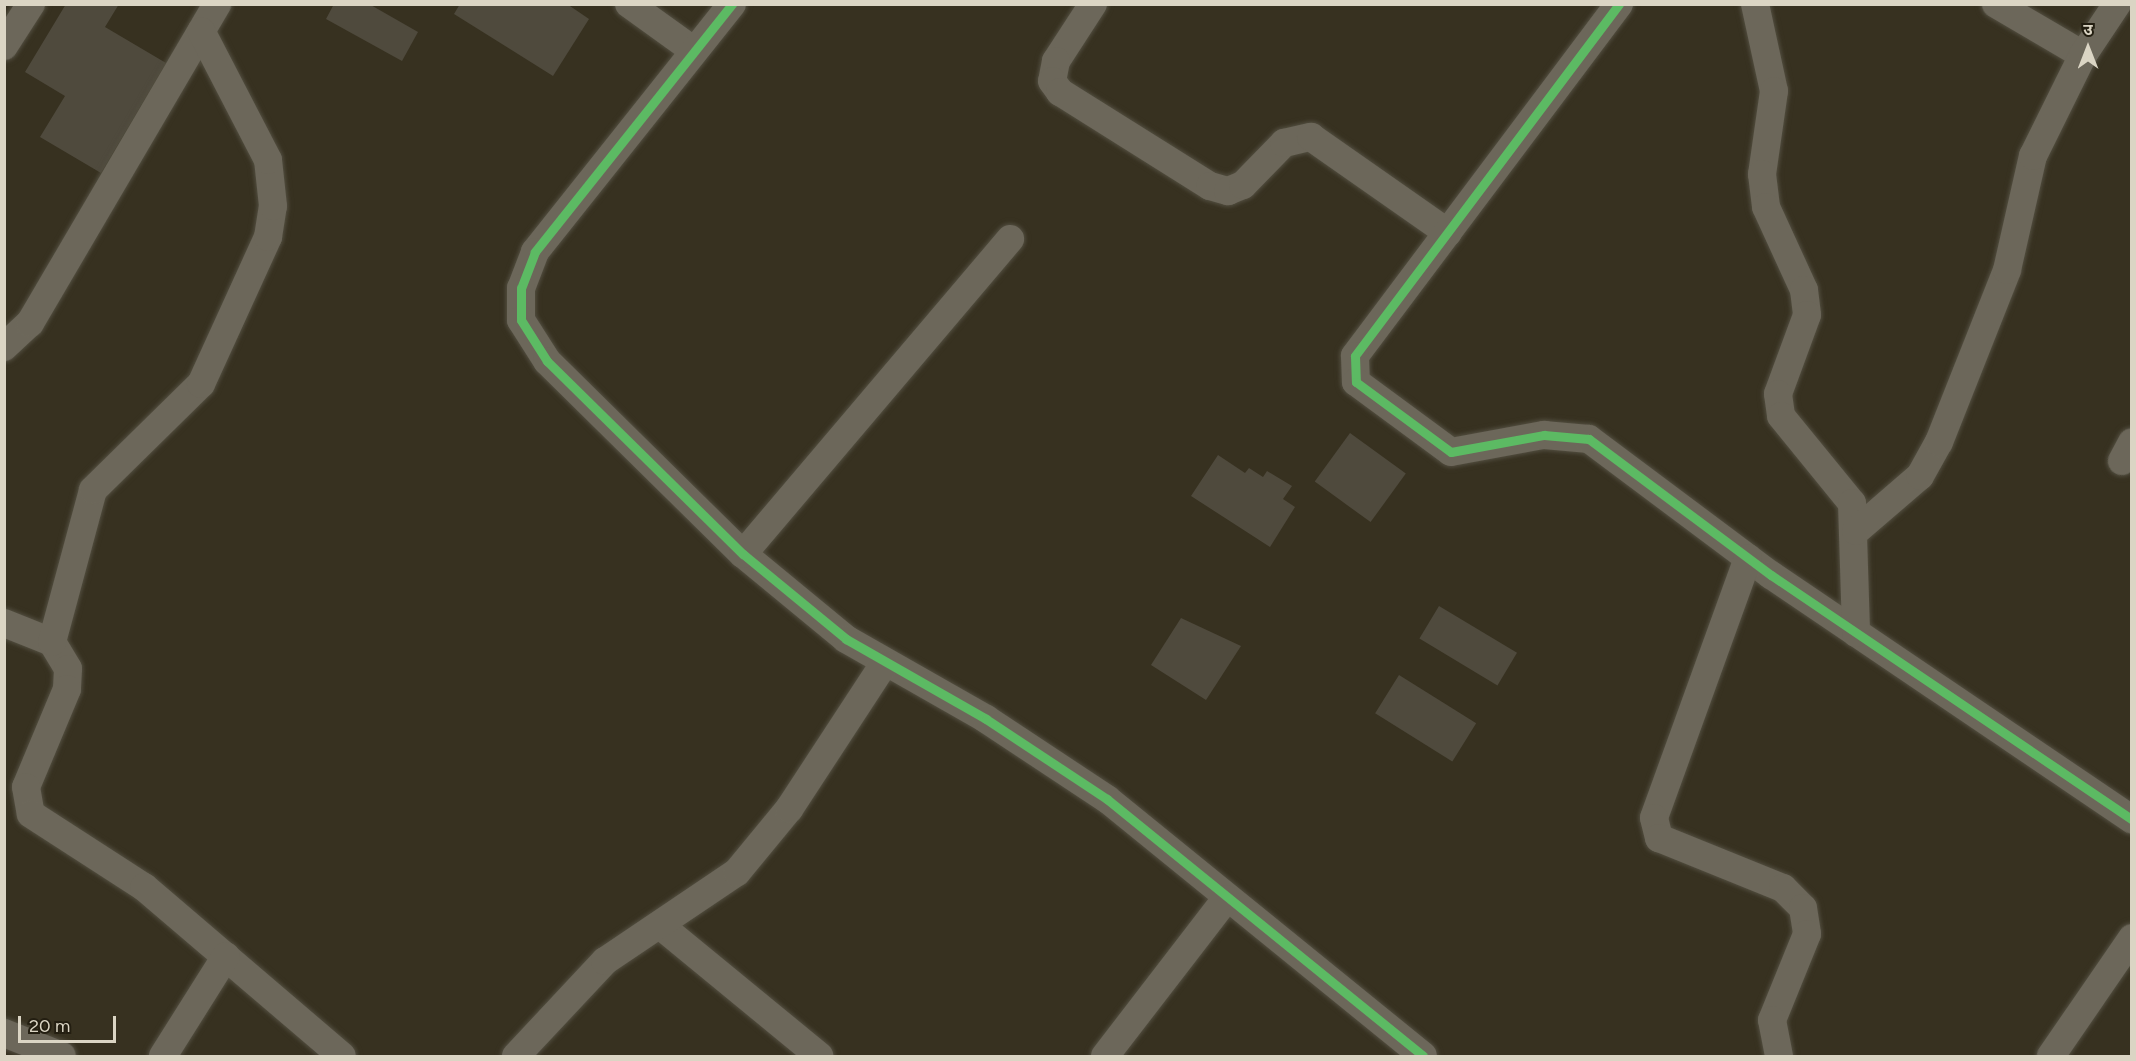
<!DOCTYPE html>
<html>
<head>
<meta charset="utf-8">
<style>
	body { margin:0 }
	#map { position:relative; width:2136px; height:1061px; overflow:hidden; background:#373120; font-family:Figtree,"Noto Sans Devanagari",sans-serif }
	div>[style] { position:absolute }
	.building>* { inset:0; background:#4f4a3d; transform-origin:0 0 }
	.roads { filter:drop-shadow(0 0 2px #524e40) drop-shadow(0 0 2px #524e40) }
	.street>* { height:28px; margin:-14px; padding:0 14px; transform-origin:14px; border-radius:14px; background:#6c675a }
	.cycleway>* { height:9px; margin:-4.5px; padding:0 4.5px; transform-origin:4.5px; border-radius:4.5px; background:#5cba63 }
	span { translate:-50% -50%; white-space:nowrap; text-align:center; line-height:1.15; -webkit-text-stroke:5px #231e11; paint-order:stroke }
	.frame { position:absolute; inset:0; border:6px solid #dbd5c4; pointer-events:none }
	.north { position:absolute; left:2058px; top:18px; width:60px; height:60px; -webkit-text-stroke:4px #231e11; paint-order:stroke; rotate:0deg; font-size:16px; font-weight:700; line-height:24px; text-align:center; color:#dbd5c4 }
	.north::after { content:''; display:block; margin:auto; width:21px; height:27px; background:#dbd5c4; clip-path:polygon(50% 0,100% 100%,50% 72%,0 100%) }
	.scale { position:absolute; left:18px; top:1016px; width:98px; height:27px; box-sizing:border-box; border:3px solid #dbd5c4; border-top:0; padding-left:8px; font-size:18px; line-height:21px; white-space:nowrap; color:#dbd5c4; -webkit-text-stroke:4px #231e11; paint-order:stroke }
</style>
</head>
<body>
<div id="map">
	<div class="building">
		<div style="clip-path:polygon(66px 4px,119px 4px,105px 27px,166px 63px,101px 173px,40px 137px,65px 96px,25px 72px)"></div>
		<div style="clip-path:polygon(334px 4px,369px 4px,418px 32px,402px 61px,326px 19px)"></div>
		<div style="clip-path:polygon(460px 4px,567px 4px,589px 19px,553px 76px,454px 14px)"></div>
		<div style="left:1350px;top:433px;width:69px;height:60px;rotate:36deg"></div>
		<div style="clip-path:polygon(1218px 455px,1245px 473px,1249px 468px,1263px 477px,1267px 471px,1292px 486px,1283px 499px,1295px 507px,1270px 547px,1191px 496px)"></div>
		<div style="left:1439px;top:606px;width:91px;height:38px;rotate:31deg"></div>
		<div style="clip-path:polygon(1181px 618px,1241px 646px,1206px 700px,1151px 665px)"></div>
		<div style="left:1399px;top:675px;width:91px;height:45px;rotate:32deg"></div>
	</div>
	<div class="roads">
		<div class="street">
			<div style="left:629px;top:4px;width:79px;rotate:35.7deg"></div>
			<div style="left:732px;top:4px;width:317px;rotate:128.5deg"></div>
			<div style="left:535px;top:252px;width:39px;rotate:111deg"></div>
			<div style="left:521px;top:288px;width:32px;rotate:90deg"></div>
			<div style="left:521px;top:320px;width:49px;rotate:57.6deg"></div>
			<div style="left:547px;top:361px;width:275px;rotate:44.6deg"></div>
			<div style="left:743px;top:554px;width:134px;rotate:39.5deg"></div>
			<div style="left:846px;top:639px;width:161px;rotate:29.7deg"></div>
			<div style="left:986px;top:719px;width:145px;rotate:33.5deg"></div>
			<div style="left:1107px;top:799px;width:407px;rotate:39.1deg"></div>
			<div style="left:1093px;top:4px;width:68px;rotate:123deg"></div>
			<div style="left:1056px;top:61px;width:20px;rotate:101deg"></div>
			<div style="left:1052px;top:81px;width:14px;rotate:54deg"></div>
			<div style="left:1060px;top:92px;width:177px;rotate:32.1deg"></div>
			<div style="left:1210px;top:186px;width:19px;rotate:16deg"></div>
			<div style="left:1228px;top:191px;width:16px;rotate:-22deg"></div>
			<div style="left:1243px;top:185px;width:59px;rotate:-45.7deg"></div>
			<div style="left:1284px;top:143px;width:28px;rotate:-13deg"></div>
			<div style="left:1311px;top:137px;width:167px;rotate:35deg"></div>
			<div style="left:1619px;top:4px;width:440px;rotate:126.9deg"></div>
			<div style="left:1355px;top:356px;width:26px;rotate:88deg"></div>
			<div style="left:1356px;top:382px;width:118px;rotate:36.4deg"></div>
			<div style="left:1451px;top:452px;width:95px;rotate:-10.4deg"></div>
			<div style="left:1544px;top:435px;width:45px;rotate:5.1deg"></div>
			<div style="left:1589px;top:439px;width:227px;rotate:36.8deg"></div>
			<div style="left:1771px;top:575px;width:436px;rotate:34.1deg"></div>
			<div style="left:1755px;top:4px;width:89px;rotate:77.7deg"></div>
			<div style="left:1774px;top:91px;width:84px;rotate:98.2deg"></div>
			<div style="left:1762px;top:174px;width:33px;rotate:83deg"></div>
			<div style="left:1766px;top:207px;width:91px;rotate:65.4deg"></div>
			<div style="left:1804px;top:290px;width:25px;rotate:83deg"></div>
			<div style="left:1807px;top:315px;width:84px;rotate:110.2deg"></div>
			<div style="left:1778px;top:394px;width:22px;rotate:82deg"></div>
			<div style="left:1781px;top:416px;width:112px;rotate:50.8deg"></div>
			<div style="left:1852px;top:503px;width:130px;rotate:88.2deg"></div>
			<div style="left:1996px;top:4px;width:101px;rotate:30.4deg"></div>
			<div style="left:4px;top:46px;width:50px;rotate:-57.3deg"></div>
			<div style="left:4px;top:347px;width:35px;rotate:-43deg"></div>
			<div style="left:30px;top:323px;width:370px;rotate:-59.6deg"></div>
			<div style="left:2122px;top:461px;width:21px;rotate:-62deg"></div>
			<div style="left:1856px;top:531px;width:84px;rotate:-40.7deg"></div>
			<div style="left:1920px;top:476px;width:39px;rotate:-61deg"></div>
			<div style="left:1939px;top:442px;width:185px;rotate:-68.4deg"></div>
			<div style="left:2007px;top:270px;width:117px;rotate:-77.2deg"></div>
			<div style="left:2033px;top:156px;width:113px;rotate:-63.7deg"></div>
			<div style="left:2083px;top:55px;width:61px;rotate:-56.3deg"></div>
			<div style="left:743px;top:554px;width:413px;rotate:-49.7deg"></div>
			<div style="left:1748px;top:558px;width:276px;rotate:109.9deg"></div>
			<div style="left:1654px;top:818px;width:21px;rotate:76deg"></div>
			<div style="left:1659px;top:838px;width:134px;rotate:22deg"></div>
			<div style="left:1783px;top:888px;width:28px;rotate:45deg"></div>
			<div style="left:1803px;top:908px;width:26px;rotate:81deg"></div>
			<div style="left:1807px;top:934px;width:93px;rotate:112.1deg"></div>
			<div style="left:1772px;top:1020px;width:37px;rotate:79deg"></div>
			<div style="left:4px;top:623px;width:52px;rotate:21.6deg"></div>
			<div style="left:52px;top:642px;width:31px;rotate:59deg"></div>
			<div style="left:68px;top:669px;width:20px;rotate:93deg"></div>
			<div style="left:67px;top:689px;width:106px;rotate:112.7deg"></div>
			<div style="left:26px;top:787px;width:27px;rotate:80deg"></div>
			<div style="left:31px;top:814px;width:135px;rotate:32.9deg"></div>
			<div style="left:144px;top:887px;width:260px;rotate:40.5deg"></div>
			<div style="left:52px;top:642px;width:157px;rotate:-74.9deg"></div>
			<div style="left:93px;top:490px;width:151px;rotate:-44.5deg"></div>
			<div style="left:201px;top:384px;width:162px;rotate:-65.5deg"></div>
			<div style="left:268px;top:237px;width:31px;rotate:-81deg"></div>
			<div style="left:273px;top:206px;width:46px;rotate:-96.2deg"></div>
			<div style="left:268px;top:160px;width:145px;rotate:-117.4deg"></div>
			<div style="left:661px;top:926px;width:205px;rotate:39.4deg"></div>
			<div style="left:4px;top:1033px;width:62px;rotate:21.6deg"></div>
			<div style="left:163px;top:1056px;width:118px;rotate:-57.8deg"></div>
			<div style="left:516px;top:1056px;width:130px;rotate:-46.9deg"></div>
			<div style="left:605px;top:961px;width:159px;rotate:-34deg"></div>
			<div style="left:737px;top:872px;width:82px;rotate:-50.5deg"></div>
			<div style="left:789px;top:809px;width:173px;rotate:-56.8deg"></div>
			<div style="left:1105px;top:1056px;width:198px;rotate:-52.4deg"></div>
			<div style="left:2051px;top:1056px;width:143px;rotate:-55.5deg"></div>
		</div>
	</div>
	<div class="cycleway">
		<div style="left:732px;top:4px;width:317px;rotate:128.5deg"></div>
		<div style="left:535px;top:252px;width:39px;rotate:111deg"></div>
		<div style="left:521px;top:288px;width:32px;rotate:90deg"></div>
		<div style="left:521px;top:320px;width:49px;rotate:57.6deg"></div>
		<div style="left:547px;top:361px;width:275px;rotate:44.6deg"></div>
		<div style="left:743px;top:554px;width:134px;rotate:39.5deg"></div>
		<div style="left:846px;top:639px;width:161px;rotate:29.7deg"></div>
		<div style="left:986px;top:719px;width:145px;rotate:33.5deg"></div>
		<div style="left:1107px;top:799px;width:407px;rotate:39.1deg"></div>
		<div style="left:1619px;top:4px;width:440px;rotate:126.9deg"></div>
		<div style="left:1355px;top:356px;width:26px;rotate:88deg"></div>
		<div style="left:1356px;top:382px;width:118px;rotate:36.4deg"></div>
		<div style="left:1451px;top:452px;width:95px;rotate:-10.4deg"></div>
		<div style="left:1544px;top:435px;width:45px;rotate:5.1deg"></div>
		<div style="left:1589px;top:439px;width:227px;rotate:36.8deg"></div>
		<div style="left:1771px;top:575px;width:436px;rotate:34.1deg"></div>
	</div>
	<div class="frame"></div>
	<div class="north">उ</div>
	<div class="scale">20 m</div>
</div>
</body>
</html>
